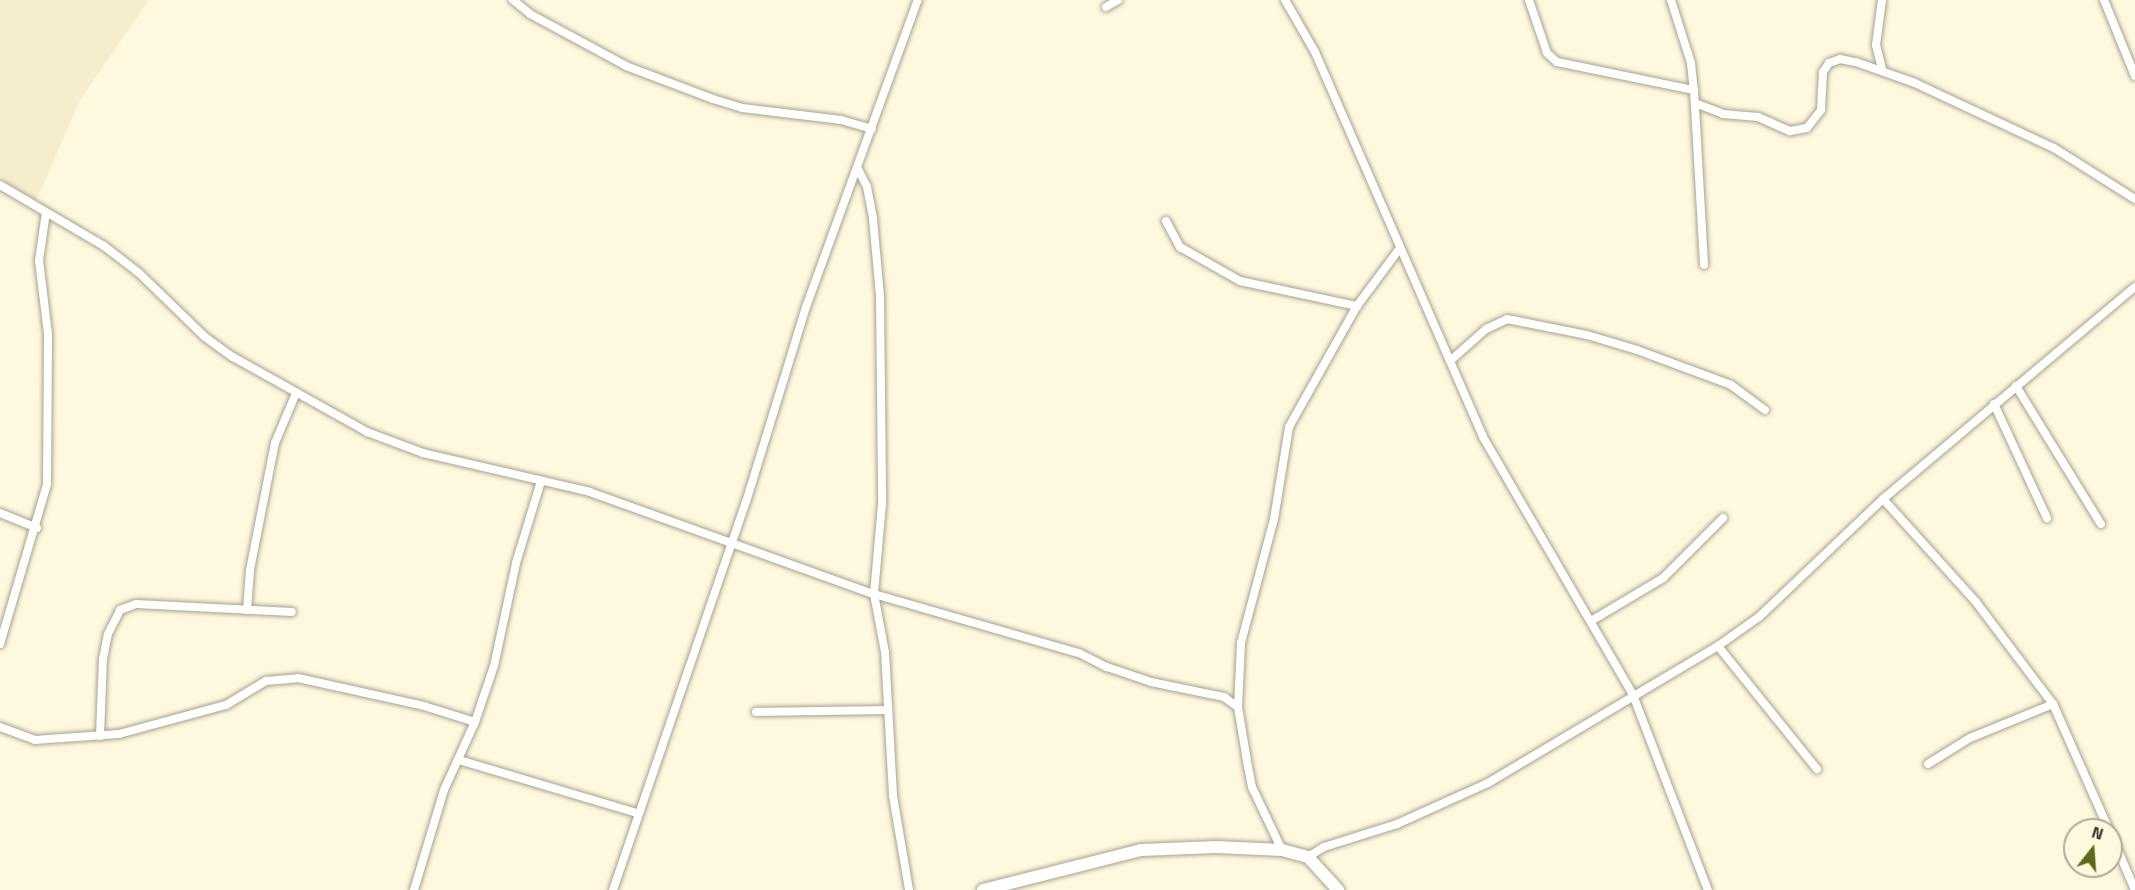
<!DOCTYPE html>
<html>
<head>
<meta charset="utf-8">
<style>
	body { margin:0 }
	#map { position:relative; width:2135px; height:890px; overflow:hidden; background:#fef8df; font-family:"Titillium Web",sans-serif }
	div>[style] { position:absolute }
	.built>* { inset:0; background:#f5edcc }
	.roads { filter:drop-shadow(0 0 2px #a8a28b) drop-shadow(0 0 2px #a8a28b) }
	.street>* { height:8px; margin:-4px; padding:0 4px; transform-origin:4px; border-radius:4px; background:#fff }
	.secondary>* { height:12px; margin:-6px; padding:0 6px; transform-origin:6px; border-radius:6px; background:#fff }
	span { translate:-50% -50%; white-space:nowrap; text-align:center; line-height:1.15; -webkit-text-stroke:6px #fef8df; paint-order:stroke }
	.north { position:absolute; left:2063px; top:818px; width:60px; height:60px; box-sizing:border-box; background:#fef8df; border:2px solid #aeaa97; border-radius:50%; rotate:17deg; font-size:16px; font-weight:700; line-height:24px; text-align:center; color:#36342a }
	.north::after { content:''; display:block; margin:auto; width:21px; height:27px; background:#5a6c18; clip-path:polygon(50% 0,100% 100%,50% 72%,0 100%) }
</style>
</head>
<body>
<div id="map">
	<div class="built">
		<div style="clip-path:polygon(0 0,149px 0,80px 100px,36px 201px,0 178px)"></div>
	</div>
	<div class="roads">
		<div class="street">
			<div style="left:513px;top:0;width:22px;rotate:39deg"></div>
			<div style="left:530px;top:14px;width:109px;rotate:28.4deg"></div>
			<div style="left:626px;top:66px;width:93px;rotate:20.8deg"></div>
			<div style="left:713px;top:99px;width:30px;rotate:17deg"></div>
			<div style="left:742px;top:108px;width:100px;rotate:6.9deg"></div>
			<div style="left:841px;top:120px;width:32px;rotate:16deg"></div>
			<div style="left:1285px;top:0;width:60px;rotate:60deg"></div>
			<div style="left:1315px;top:52px;width:420px;rotate:66.4deg"></div>
			<div style="left:1483px;top:437px;width:298px;rotate:59.8deg"></div>
			<div style="left:1633px;top:695px;width:209px;rotate:69deg"></div>
			<div style="left:1529px;top:0;width:56px;rotate:71.2deg"></div>
			<div style="left:1547px;top:53px;width:13px;rotate:42deg"></div>
			<div style="left:1557px;top:62px;width:140px;rotate:11.6deg"></div>
			<div style="left:1671px;top:0;width:66px;rotate:72.4deg"></div>
			<div style="left:1691px;top:63px;width:27px;rotate:84deg"></div>
			<div style="left:1694px;top:90px;width:175px;rotate:86.7deg"></div>
			<div style="left:2104px;top:0;width:82px;rotate:67.8deg"></div>
			<div style="left:1106px;top:7px;width:14px;rotate:-30deg"></div>
			<div style="left:1882px;top:69px;width:25px;rotate:-104deg"></div>
			<div style="left:1876px;top:45px;width:45px;rotate:-82.4deg"></div>
			<div style="left:1695px;top:103px;width:30px;rotate:21deg"></div>
			<div style="left:1723px;top:114px;width:35px;rotate:5deg"></div>
			<div style="left:1758px;top:117px;width:35px;rotate:24deg"></div>
			<div style="left:1790px;top:131px;width:17px;rotate:-10deg"></div>
			<div style="left:1807px;top:128px;width:23px;rotate:-52deg"></div>
			<div style="left:1821px;top:110px;width:38px;rotate:-87deg"></div>
			<div style="left:1823px;top:72px;width:11px;rotate:-56deg"></div>
			<div style="left:1829px;top:63px;width:12px;rotate:-20deg"></div>
			<div style="left:1840px;top:59px;width:16px;rotate:11deg"></div>
			<div style="left:1856px;top:62px;width:63px;rotate:19.6deg"></div>
			<div style="left:1915px;top:83px;width:153px;rotate:25.1deg"></div>
			<div style="left:2054px;top:148px;width:96px;rotate:32.2deg"></div>
			<div style="left:858px;top:169px;width:20px;rotate:63deg"></div>
			<div style="left:867px;top:187px;width:33px;rotate:79deg"></div>
			<div style="left:873px;top:219px;width:77px;rotate:84.8deg"></div>
			<div style="left:880px;top:296px;width:208px;rotate:89.4deg"></div>
			<div style="left:882px;top:504px;width:90px;rotate:95.1deg"></div>
			<div style="left:874px;top:594px;width:213px;rotate:16.1deg"></div>
			<div style="left:1079px;top:653px;width:31px;rotate:27deg"></div>
			<div style="left:1107px;top:667px;width:46px;rotate:18.8deg"></div>
			<div style="left:1151px;top:682px;width:75px;rotate:11.6deg"></div>
			<div style="left:1224px;top:697px;width:17px;rotate:36deg"></div>
			<div style="left:0;top:185px;width:121px;rotate:30.4deg"></div>
			<div style="left:104px;top:246px;width:44px;rotate:37.6deg"></div>
			<div style="left:139px;top:273px;width:92px;rotate:44.1deg"></div>
			<div style="left:205px;top:337px;width:34px;rotate:36deg"></div>
			<div style="left:233px;top:357px;width:154px;rotate:29.2deg"></div>
			<div style="left:367px;top:432px;width:60px;rotate:20.6deg"></div>
			<div style="left:423px;top:453px;width:171px;rotate:13.1deg"></div>
			<div style="left:590px;top:492px;width:302px;rotate:19.8deg"></div>
			<div style="left:874px;top:594px;width:59px;rotate:79.3deg"></div>
			<div style="left:885px;top:652px;width:144px;rotate:86.8deg"></div>
			<div style="left:893px;top:796px;width:95px;rotate:80.3deg"></div>
			<div style="left:1166px;top:221px;width:30px;rotate:62deg"></div>
			<div style="left:1180px;top:247px;width:69px;rotate:29.5deg"></div>
			<div style="left:1240px;top:281px;width:120px;rotate:12.1deg"></div>
			<div style="left:1450px;top:361px;width:48px;rotate:-41.6deg"></div>
			<div style="left:1486px;top:329px;width:23px;rotate:-25deg"></div>
			<div style="left:1507px;top:319px;width:82px;rotate:11.3deg"></div>
			<div style="left:1587px;top:335px;width:52px;rotate:16.7deg"></div>
			<div style="left:1637px;top:350px;width:100px;rotate:20.4deg"></div>
			<div style="left:1731px;top:385px;width:42px;rotate:36.3deg"></div>
			<div style="left:2016px;top:386px;width:162px;rotate:58.4deg"></div>
			<div style="left:1994px;top:404px;width:126px;rotate:65.1deg"></div>
			<div style="left:1883px;top:499px;width:139px;rotate:47.9deg"></div>
			<div style="left:1976px;top:602px;width:128px;rotate:53deg"></div>
			<div style="left:2053px;top:704px;width:138px;rotate:66deg"></div>
			<div style="left:0;top:513px;width:40px;rotate:22deg"></div>
			<div style="left:247px;top:610px;width:40px;rotate:-85.7deg"></div>
			<div style="left:250px;top:570px;width:129px;rotate:-78.9deg"></div>
			<div style="left:275px;top:443px;width:54px;rotate:-67.2deg"></div>
			<div style="left:1591px;top:621px;width:84px;rotate:-30.8deg"></div>
			<div style="left:1663px;top:578px;width:85px;rotate:-45deg"></div>
			<div style="left:0;top:644px;width:167px;rotate:-73.6deg"></div>
			<div style="left:47px;top:484px;width:150px;rotate:-89.6deg"></div>
			<div style="left:48px;top:334px;width:74px;rotate:-97deg"></div>
			<div style="left:39px;top:261px;width:49px;rotate:-81.9deg"></div>
			<div style="left:1718px;top:646px;width:158px;rotate:51.2deg"></div>
			<div style="left:756px;top:712px;width:130px;rotate:-0.9deg"></div>
			<div style="left:0;top:727px;width:37px;rotate:20deg"></div>
			<div style="left:35px;top:740px;width:84px;rotate:-4.1deg"></div>
			<div style="left:119px;top:734px;width:111px;rotate:-15.2deg"></div>
			<div style="left:226px;top:705px;width:47px;rotate:-31deg"></div>
			<div style="left:266px;top:681px;width:32px;rotate:-5deg"></div>
			<div style="left:298px;top:678px;width:129px;rotate:12.5deg"></div>
			<div style="left:424px;top:706px;width:53px;rotate:17.4deg"></div>
			<div style="left:100px;top:736px;width:77px;rotate:-87.8deg"></div>
			<div style="left:103px;top:659px;width:25px;rotate:-79deg"></div>
			<div style="left:108px;top:634px;width:27px;rotate:-63deg"></div>
			<div style="left:120px;top:610px;width:17px;rotate:-21deg"></div>
			<div style="left:136px;top:604px;width:156px;rotate:2.9deg"></div>
			<div style="left:459px;top:760px;width:186px;rotate:16.6deg"></div>
			<div style="left:1928px;top:764px;width:49px;rotate:-31.8deg"></div>
			<div style="left:1970px;top:738px;width:90px;rotate:-22.3deg"></div>
			<div style="left:2111px;top:834px;width:61px;rotate:66.8deg"></div>
			<div style="left:1282px;top:850px;width:70px;rotate:-115.5deg"></div>
			<div style="left:1252px;top:787px;width:20px;rotate:-101deg"></div>
			<div style="left:1248px;top:767px;width:61px;rotate:-99.5deg"></div>
			<div style="left:1238px;top:707px;width:64px;rotate:-87.3deg"></div>
			<div style="left:1241px;top:643px;width:128px;rotate:-75.1deg"></div>
			<div style="left:1274px;top:519px;width:93px;rotate:-80.7deg"></div>
			<div style="left:1289px;top:427px;width:139px;rotate:-60.7deg"></div>
			<div style="left:1357px;top:306px;width:72px;rotate:-53.4deg"></div>
			<div style="left:1308px;top:857px;width:19px;rotate:-32deg"></div>
			<div style="left:1324px;top:847px;width:77px;rotate:-17.5deg"></div>
			<div style="left:1397px;top:824px;width:100px;rotate:-24.3deg"></div>
			<div style="left:1488px;top:783px;width:268px;rotate:-30.8deg"></div>
			<div style="left:1718px;top:646px;width:50px;rotate:-35.3deg"></div>
			<div style="left:1759px;top:617px;width:171px;rotate:-43.6deg"></div>
			<div style="left:1883px;top:499px;width:329px;rotate:-40.1deg"></div>
			<div style="left:414px;top:890px;width:104px;rotate:-73.3deg"></div>
			<div style="left:444px;top:790px;width:75px;rotate:-65.5deg"></div>
			<div style="left:475px;top:722px;width:59px;rotate:-71.3deg"></div>
			<div style="left:494px;top:666px;width:105px;rotate:-77.9deg"></div>
			<div style="left:516px;top:563px;width:86px;rotate:-73deg"></div>
			<div style="left:613px;top:890px;width:410px;rotate:-71.1deg"></div>
			<div style="left:746px;top:502px;width:204px;rotate:-72.9deg"></div>
			<div style="left:806px;top:307px;width:327px;rotate:-70deg"></div>
		</div>
		<div class="secondary">
			<div style="left:983px;top:890px;width:163px;rotate:-14.2deg"></div>
			<div style="left:1141px;top:850px;width:75px;rotate:-2.3deg"></div>
			<div style="left:1216px;top:847px;width:66px;rotate:2.6deg"></div>
			<div style="left:1282px;top:850px;width:27px;rotate:15deg"></div>
			<div style="left:1308px;top:857px;width:45px;rotate:47.7deg"></div>
		</div>
	</div>
	<div class="north">N</div>
</div>
</body>
</html>
